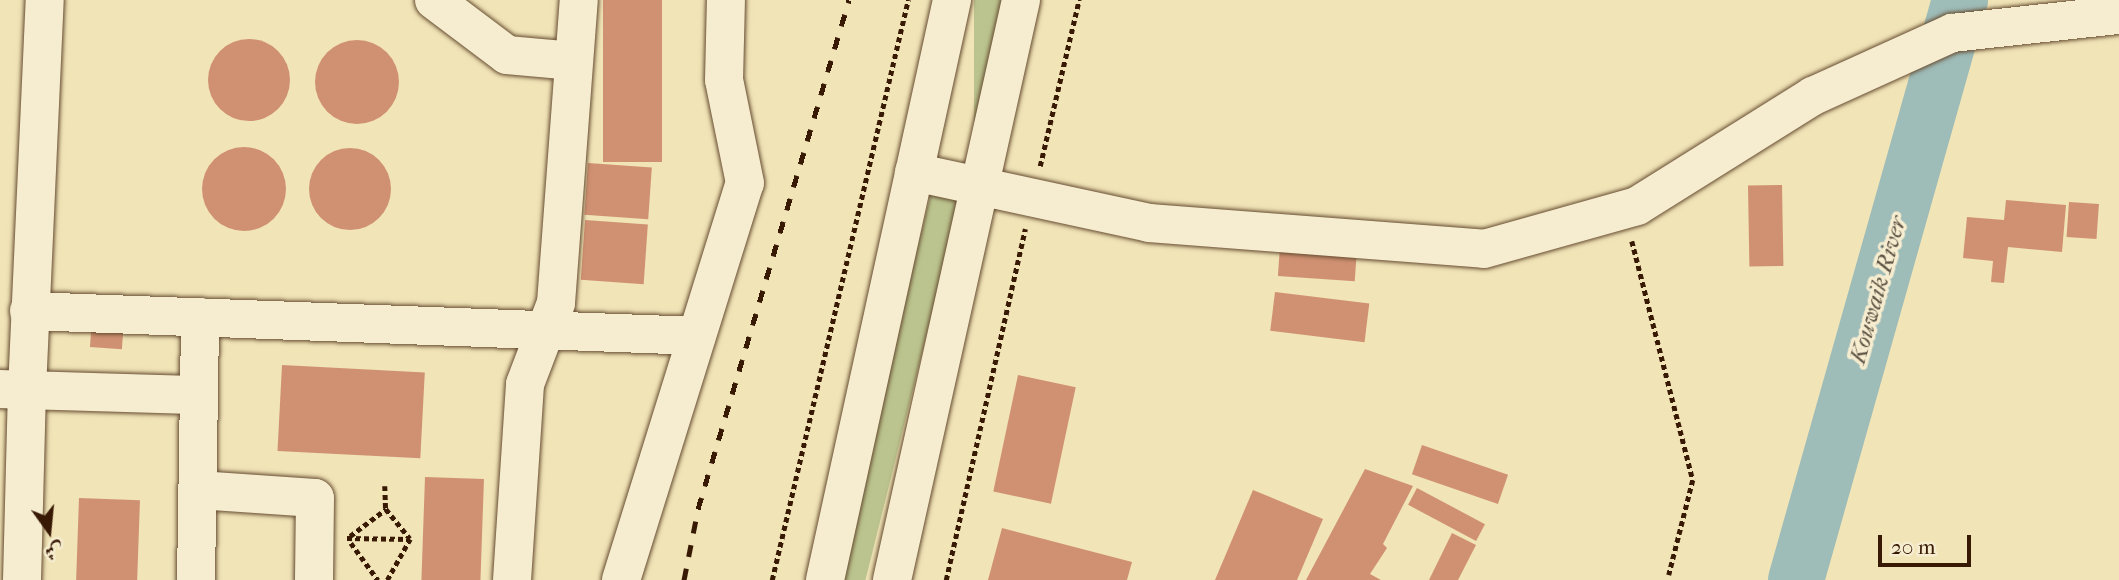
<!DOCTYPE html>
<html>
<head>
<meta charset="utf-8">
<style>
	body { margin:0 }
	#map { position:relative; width:2119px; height:580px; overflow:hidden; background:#f1e4b7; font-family:"IM FELL French Canon",Amiri,serif }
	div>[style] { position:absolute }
	.green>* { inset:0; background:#bbc48e; transform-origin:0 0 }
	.river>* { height:56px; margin:-28px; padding:0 28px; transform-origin:28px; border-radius:28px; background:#9ebcb8 }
	.building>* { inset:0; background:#d09172; transform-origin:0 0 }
	.round { border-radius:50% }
	.path>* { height:4.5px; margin-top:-2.25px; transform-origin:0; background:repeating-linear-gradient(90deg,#381904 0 5px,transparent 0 8.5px) }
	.roads { filter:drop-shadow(0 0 2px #664c31) drop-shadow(0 0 2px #664c31) }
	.minor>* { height:38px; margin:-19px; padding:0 19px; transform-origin:19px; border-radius:19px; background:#f6edd0 }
	.rail>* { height:5px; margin-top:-2.5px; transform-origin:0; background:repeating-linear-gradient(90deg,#381904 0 12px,transparent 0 24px) }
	span { translate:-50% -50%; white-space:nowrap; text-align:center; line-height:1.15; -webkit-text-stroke:7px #f6edd0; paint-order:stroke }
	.water-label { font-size:24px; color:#5c5243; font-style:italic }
	.north { position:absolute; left:14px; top:496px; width:70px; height:70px; -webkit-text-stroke:5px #f6edd0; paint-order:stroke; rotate:165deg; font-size:19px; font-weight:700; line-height:28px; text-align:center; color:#381904 }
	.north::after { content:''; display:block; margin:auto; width:24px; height:32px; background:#381904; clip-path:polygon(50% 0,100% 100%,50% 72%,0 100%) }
	.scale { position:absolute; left:1878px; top:535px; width:93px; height:32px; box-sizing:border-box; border:4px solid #381904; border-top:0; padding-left:9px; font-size:21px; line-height:24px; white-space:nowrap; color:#381904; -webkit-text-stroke:5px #f6edd0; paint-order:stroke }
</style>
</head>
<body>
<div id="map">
	<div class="green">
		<div style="left:974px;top:0;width:29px;height:151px"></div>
		<div style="left:932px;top:189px;width:30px;height:401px;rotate:14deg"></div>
	</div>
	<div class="river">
		<div style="left:1796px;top:580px;width:603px;rotate:-74.21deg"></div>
	</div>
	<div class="building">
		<div style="left:603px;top:0;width:59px;height:162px"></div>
		<div class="round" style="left:208px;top:39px;width:82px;height:82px"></div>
		<div class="round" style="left:315px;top:40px;width:84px;height:84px"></div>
		<div class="round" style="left:202px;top:147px;width:84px;height:84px"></div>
		<div class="round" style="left:309px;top:148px;width:82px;height:82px"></div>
		<div style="left:588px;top:163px;width:64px;height:52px;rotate:4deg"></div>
		<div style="left:1782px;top:185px;width:81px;height:34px;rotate:89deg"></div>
		<div style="clip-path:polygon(2006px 200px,2066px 205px,2062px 252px,2008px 247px,2004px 283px,1991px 282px,1993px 261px,1963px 258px,1967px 217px,2004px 220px)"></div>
		<div style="left:2069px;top:202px;width:30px;height:35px;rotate:4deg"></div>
		<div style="left:585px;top:220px;width:63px;height:60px;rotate:4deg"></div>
		<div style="left:1280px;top:246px;width:77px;height:30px;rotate:4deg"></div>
		<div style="left:1275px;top:292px;width:95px;height:39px;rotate:7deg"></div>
		<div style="left:92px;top:318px;width:32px;height:29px;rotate:4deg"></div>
		<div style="left:282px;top:365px;width:143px;height:86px;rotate:3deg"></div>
		<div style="left:1018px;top:375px;width:59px;height:119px;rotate:12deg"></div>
		<div style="left:1422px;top:445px;width:91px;height:31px;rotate:19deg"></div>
		<div style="clip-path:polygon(1365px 469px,1413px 486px,1383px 544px,1387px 548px,1370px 574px,1381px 580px,1306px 580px)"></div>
		<div style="left:425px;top:477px;width:59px;height:103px;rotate:2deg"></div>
		<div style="left:1417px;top:488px;width:77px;height:19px;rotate:28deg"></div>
		<div style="clip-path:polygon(1253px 490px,1323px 519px,1297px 580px,1215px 580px)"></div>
		<div style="left:79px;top:498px;width:61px;height:82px;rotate:2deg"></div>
		<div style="clip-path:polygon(1002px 528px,1132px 562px,1127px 580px,988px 580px)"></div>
		<div style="clip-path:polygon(1452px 533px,1476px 545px,1458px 580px,1429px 580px)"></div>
	</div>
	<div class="path">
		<div style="left:1040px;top:166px;width:171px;rotate:-76.8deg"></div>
		<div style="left:1632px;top:241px;width:247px;rotate:75.7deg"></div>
		<div style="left:1693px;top:480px;width:98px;rotate:104.2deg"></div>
		<div style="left:385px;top:486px;width:23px;rotate:88deg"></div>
		<div style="left:350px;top:536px;width:45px;rotate:-36.9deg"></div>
		<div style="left:386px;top:509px;width:38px;rotate:51deg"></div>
		<div style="left:347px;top:538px;width:63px;rotate:0.9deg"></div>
		<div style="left:351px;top:543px;width:46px;rotate:53.9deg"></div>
		<div style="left:387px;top:580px;width:47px;rotate:-60.7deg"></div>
		<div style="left:772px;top:580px;width:596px;rotate:-76.8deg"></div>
		<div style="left:946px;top:580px;width:360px;rotate:-77.3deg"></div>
	</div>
	<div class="roads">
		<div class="minor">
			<div style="left:434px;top:0;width:91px;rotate:37deg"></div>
			<div style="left:507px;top:55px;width:67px;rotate:5.1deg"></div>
			<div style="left:914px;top:172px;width:240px;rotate:12.2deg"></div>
			<div style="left:1149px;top:223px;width:336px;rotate:4.4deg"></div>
			<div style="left:1484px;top:249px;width:159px;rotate:-15.7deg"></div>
			<div style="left:1637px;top:206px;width:208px;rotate:-32deg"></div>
			<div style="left:1813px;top:96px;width:153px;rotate:-24.4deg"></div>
			<div style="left:1952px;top:33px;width:168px;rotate:-6.2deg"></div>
			<div style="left:29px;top:311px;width:668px;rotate:2.14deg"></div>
			<div style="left:0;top:389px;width:27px;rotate:2deg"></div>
			<div style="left:27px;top:390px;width:390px;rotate:-87.4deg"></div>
			<div style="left:198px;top:490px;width:117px;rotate:3.9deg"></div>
			<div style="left:315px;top:498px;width:82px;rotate:90.7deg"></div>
			<div style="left:22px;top:580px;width:190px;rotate:-88.5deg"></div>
			<div style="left:27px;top:390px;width:172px;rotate:1.7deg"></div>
			<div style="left:196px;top:580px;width:263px;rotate:-89.1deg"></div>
			<div style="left:512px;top:580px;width:196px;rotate:-86.2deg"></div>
			<div style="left:525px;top:384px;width:87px;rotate:-69.1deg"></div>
			<div style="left:556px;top:303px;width:304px;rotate:-85.7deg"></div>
			<div style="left:621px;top:580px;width:416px;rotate:-72.7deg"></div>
			<div style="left:745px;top:183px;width:105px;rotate:-101.5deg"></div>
			<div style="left:724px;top:80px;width:80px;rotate:-88.6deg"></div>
			<div style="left:825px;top:580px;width:594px;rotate:-77.65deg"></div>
			<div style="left:892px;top:580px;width:594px;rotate:-77.46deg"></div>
		</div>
	</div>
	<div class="rail">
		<div style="left:684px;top:580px;width:72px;rotate:-78.8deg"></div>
		<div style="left:698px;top:509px;width:531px;rotate:-73.48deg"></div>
	</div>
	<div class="water-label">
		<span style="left:1878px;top:290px;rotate:-74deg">Kouwaik River</span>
	</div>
	<div class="north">ش</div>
	<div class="scale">20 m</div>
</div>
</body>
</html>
